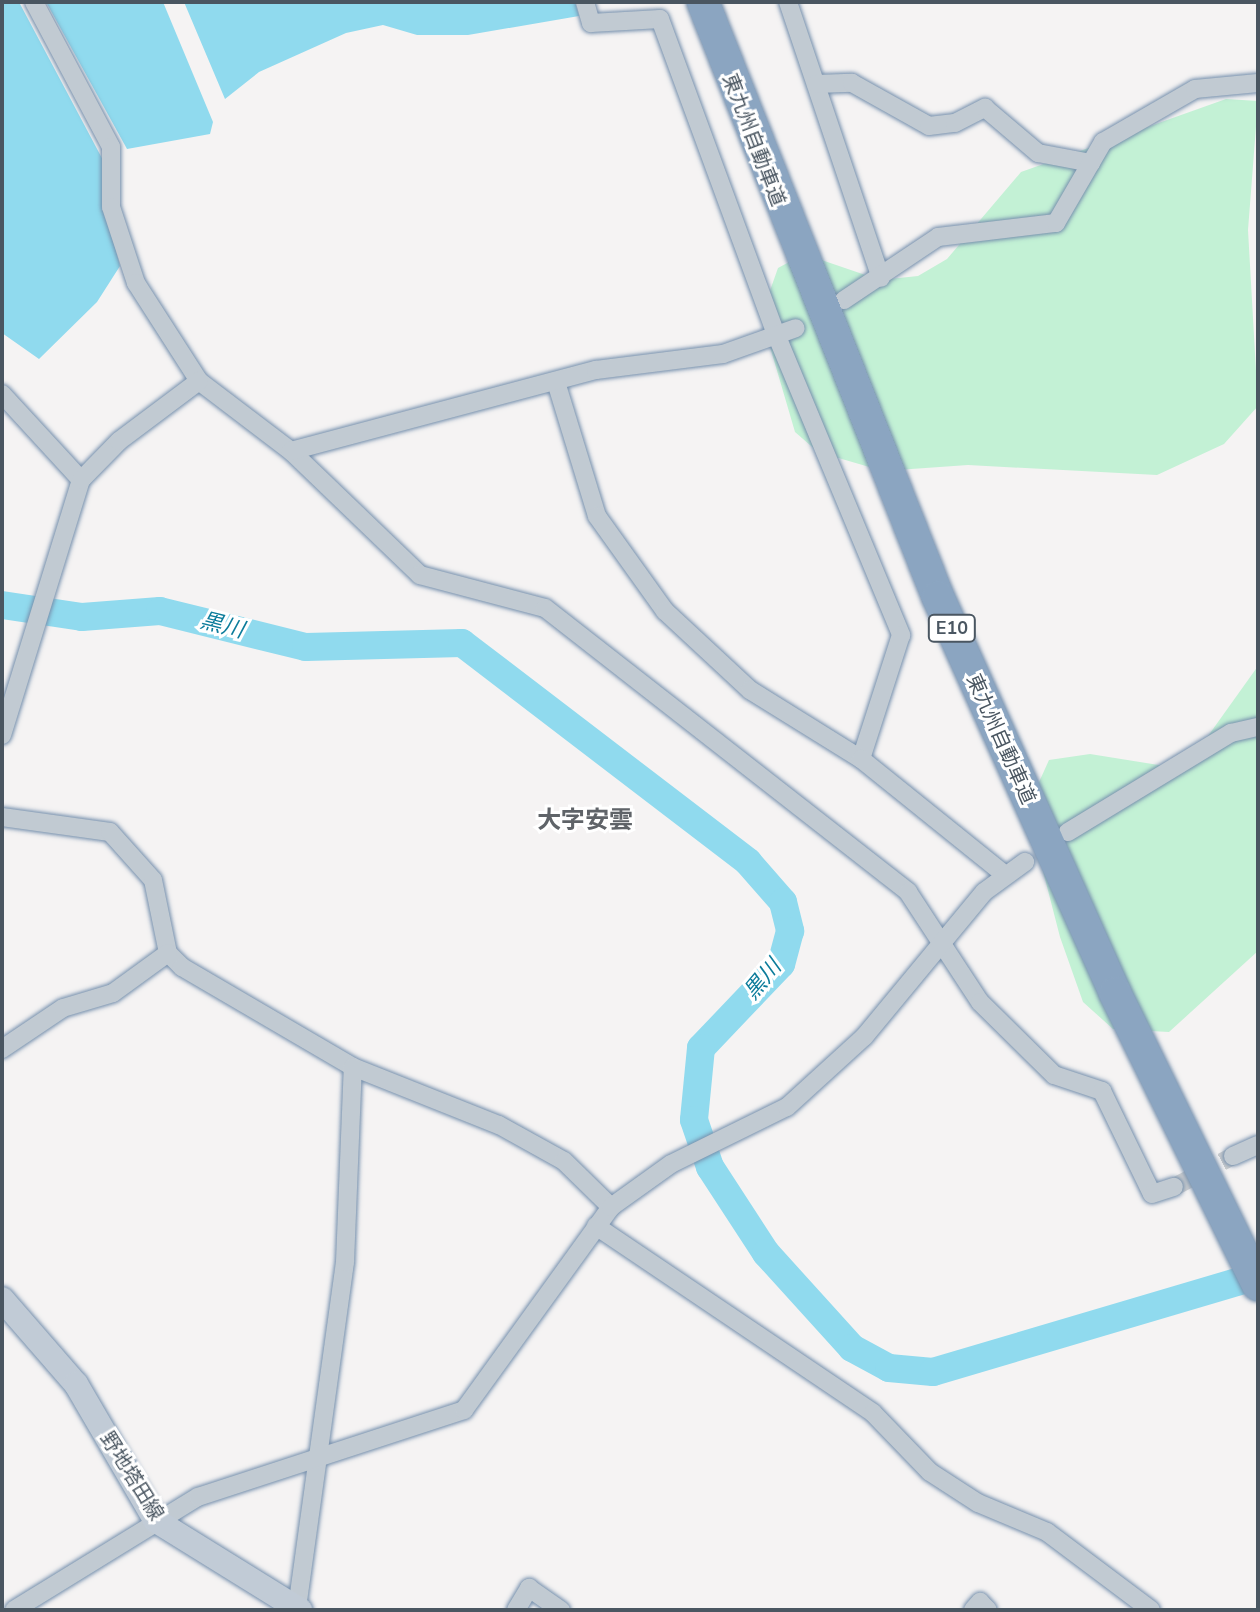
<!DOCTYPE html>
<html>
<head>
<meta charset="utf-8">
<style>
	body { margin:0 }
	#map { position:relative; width:1260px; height:1612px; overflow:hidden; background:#f5f3f3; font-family:"Nunito Sans","Noto Sans JP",sans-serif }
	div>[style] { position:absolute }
	.green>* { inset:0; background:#c3f1d5 }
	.water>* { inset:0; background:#90daee }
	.river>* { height:28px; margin:-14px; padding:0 14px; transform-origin:14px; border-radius:14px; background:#90daee }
	.street-tunnel>* { height:18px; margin-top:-9px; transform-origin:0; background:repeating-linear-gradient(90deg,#caccce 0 18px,transparent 0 27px) }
	.roads { filter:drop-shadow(0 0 2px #7690ad) drop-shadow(0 0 2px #7690ad) }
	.street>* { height:18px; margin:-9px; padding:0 9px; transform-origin:9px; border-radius:9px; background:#c1cad2 }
	.secondary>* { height:24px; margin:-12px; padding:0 12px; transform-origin:12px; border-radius:12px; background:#c1cbd6 }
	.highway>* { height:32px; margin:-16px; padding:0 16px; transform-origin:16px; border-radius:16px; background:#8ba5c1 }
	span { translate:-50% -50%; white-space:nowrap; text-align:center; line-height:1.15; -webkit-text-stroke:6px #fff; paint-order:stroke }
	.shield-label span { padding:2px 6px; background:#fff; border:2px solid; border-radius:6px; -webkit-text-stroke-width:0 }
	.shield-label { font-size:18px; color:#4a5661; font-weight:700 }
	.street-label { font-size:20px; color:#4a5661 }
	.water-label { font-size:22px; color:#0c7c9b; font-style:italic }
	.quarter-label { font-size:24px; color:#5f6368; font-weight:700 }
	.frame { position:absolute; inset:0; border:4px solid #4a5661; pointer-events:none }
</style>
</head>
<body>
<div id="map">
	<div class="green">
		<div style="clip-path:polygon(1226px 99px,1258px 101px,1248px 230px,1258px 406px,1224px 444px,1157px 475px,968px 465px,883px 471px,818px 452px,795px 432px,761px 316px,778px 268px,804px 254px,880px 280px,918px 276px,947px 259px,1021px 172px)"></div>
		<div style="clip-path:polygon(1258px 666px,1258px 951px,1169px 1032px,1113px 1029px,1083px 1002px,1060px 937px,1036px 844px,1035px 791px,1049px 760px,1090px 754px,1171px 767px,1198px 750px)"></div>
	</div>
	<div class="water">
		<div style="clip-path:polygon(2px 2px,19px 2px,104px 162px,104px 204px,120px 266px,97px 302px,39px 359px,2px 333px)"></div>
		<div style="clip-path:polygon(46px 2px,163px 2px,213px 122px,210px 134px,127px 149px)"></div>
		<div style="clip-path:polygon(184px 2px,575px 2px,579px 16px,468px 35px,417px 35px,383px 25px,346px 33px,259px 72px,225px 99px)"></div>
	</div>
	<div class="river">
		<div style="left:2px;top:605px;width:81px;rotate:8.5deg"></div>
		<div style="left:82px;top:617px;width:78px;rotate:-4.4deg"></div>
		<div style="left:160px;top:611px;width:150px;rotate:13.9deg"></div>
		<div style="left:306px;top:647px;width:156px;rotate:-1.5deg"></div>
		<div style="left:462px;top:643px;width:360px;rotate:37.4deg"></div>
		<div style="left:748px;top:862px;width:53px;rotate:48.8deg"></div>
		<div style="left:783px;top:902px;width:30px;rotate:76deg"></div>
		<div style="left:790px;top:931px;width:34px;rotate:105deg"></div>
		<div style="left:781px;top:964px;width:116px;rotate:133.6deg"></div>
		<div style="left:701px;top:1048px;width:72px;rotate:95.6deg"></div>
		<div style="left:694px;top:1120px;width:50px;rotate:71.2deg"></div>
		<div style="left:710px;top:1167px;width:103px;rotate:56.9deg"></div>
		<div style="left:766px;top:1253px;width:128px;rotate:47.8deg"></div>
		<div style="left:852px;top:1348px;width:42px;rotate:28.4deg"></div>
		<div style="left:889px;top:1368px;width:44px;rotate:5.2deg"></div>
		<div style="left:933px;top:1372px;width:339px;rotate:-16.5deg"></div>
	</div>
	<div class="street-tunnel">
		<div style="left:1174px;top:1187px;width:67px;rotate:-27.7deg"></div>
	</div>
	<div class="roads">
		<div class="street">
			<div style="left:34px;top:2px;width:164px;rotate:62deg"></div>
			<div style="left:111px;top:147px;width:60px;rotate:90deg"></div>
			<div style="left:111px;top:207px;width:80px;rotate:71.8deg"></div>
			<div style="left:136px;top:283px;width:117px;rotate:57.3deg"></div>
			<div style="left:199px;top:381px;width:116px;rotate:37.3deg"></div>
			<div style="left:291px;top:451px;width:179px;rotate:43.9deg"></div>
			<div style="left:420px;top:575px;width:129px;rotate:14.8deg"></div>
			<div style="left:545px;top:608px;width:461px;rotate:38deg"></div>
			<div style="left:908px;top:892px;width:131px;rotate:56.8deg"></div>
			<div style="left:980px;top:1002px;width:104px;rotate:44.6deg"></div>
			<div style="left:1054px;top:1075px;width:51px;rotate:18.4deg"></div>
			<div style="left:1102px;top:1091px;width:114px;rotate:64.1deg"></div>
			<div style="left:1152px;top:1194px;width:23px;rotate:-18deg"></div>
			<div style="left:585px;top:2px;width:22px;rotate:74deg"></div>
			<div style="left:591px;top:23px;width:69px;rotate:-3.3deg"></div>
			<div style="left:660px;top:19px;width:341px;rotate:69.8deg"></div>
			<div style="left:778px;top:339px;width:321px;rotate:67.4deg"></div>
			<div style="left:901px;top:635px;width:130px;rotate:107.9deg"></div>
			<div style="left:788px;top:2px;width:291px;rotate:71.4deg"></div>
			<div style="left:816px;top:84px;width:36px;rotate:-2deg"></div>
			<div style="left:852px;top:83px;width:88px;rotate:29.2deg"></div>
			<div style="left:929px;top:126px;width:26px;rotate:-7deg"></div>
			<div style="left:955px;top:123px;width:34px;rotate:-27deg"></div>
			<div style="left:985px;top:108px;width:70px;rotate:40.3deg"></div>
			<div style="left:1038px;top:153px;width:54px;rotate:10.7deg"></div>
			<div style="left:844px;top:300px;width:113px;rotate:-33.8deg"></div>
			<div style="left:938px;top:237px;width:119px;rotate:-6.8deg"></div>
			<div style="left:1056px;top:223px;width:94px;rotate:-59.9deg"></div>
			<div style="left:1103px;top:142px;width:106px;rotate:-29.9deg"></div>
			<div style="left:1195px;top:89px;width:63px;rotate:-5.4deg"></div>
			<div style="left:556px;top:382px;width:140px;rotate:73deg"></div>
			<div style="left:597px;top:516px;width:117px;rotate:54.4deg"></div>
			<div style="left:665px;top:611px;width:116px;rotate:42.9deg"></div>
			<div style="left:750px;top:690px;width:131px;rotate:31.9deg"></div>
			<div style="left:861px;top:759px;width:184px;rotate:38.8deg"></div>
			<div style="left:2px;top:394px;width:117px;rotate:47.4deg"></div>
			<div style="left:291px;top:451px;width:316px;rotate:-14.9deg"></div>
			<div style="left:596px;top:370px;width:128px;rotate:-7.2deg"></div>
			<div style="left:723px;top:354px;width:77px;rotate:-19.6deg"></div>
			<div style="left:2px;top:735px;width:267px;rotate:-72.8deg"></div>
			<div style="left:81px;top:480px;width:54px;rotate:-45.7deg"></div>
			<div style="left:119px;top:441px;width:100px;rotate:-36.9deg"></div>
			<div style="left:2px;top:817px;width:109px;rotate:7.9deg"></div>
			<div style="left:110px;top:832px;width:64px;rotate:48.1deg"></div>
			<div style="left:153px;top:880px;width:75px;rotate:78.4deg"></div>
			<div style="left:168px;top:953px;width:20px;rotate:45deg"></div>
			<div style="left:182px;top:967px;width:198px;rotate:30.3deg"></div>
			<div style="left:353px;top:1067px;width:157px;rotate:21.7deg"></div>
			<div style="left:499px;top:1125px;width:74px;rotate:29deg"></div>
			<div style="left:564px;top:1161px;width:66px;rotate:44.4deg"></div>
			<div style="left:1068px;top:832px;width:191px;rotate:-31.3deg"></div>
			<div style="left:1231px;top:733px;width:28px;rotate:-13deg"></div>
			<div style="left:2px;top:1049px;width:73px;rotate:-33.9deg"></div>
			<div style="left:63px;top:1008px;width:52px;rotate:-16.7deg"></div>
			<div style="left:113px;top:993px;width:68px;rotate:-36deg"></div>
			<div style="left:1233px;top:1156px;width:27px;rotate:-24deg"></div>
			<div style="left:596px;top:1226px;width:334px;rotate:34deg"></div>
			<div style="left:873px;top:1413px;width:82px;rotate:46deg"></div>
			<div style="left:930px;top:1472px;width:57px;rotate:32.9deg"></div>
			<div style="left:978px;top:1503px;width:75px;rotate:22.8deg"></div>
			<div style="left:1047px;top:1532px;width:130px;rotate:36.9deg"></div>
			<div style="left:297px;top:1608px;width:349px;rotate:-82.1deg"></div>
			<div style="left:345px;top:1262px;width:195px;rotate:-87.7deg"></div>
			<div style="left:14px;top:1610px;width:216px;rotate:-31.6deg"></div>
			<div style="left:198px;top:1497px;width:280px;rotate:-18.1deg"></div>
			<div style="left:464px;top:1410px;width:251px;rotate:-54.1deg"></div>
			<div style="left:611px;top:1207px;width:74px;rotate:-35.6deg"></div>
			<div style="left:671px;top:1164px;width:129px;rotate:-26.2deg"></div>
			<div style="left:787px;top:1107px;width:104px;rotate:-42.3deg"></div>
			<div style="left:864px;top:1037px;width:188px;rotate:-50.4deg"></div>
			<div style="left:984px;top:892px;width:51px;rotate:-36.2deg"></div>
			<div style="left:516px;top:1610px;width:26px;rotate:-59deg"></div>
			<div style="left:529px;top:1588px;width:39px;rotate:35deg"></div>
			<div style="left:973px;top:1610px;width:11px;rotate:-49deg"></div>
			<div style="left:980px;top:1602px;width:11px;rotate:45deg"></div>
		</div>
		<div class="secondary">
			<div style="left:2px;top:1299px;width:113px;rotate:49deg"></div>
			<div style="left:76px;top:1384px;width:157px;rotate:59.8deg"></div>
			<div style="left:155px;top:1520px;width:171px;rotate:31.8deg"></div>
		</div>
		<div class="highway">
			<div style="left:703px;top:2px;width:640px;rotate:68.45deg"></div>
			<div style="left:938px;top:597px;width:434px;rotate:65.9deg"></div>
			<div style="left:1115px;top:993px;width:325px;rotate:63.9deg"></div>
		</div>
	</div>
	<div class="shield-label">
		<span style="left:952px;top:628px">E10</span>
	</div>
	<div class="street-label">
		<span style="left:754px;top:140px;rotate:69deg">東九州自動車道</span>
		<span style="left:1001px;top:739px;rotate:66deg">東九州自動車道</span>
		<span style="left:132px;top:1476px;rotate:58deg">野地塔田線</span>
	</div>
	<div class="water-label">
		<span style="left:222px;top:626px;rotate:14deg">黒川</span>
		<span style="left:763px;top:980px;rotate:-50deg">黒川</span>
	</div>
	<div class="quarter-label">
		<span style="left:585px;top:821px">大字安雲</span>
	</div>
	<div class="frame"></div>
</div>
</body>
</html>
